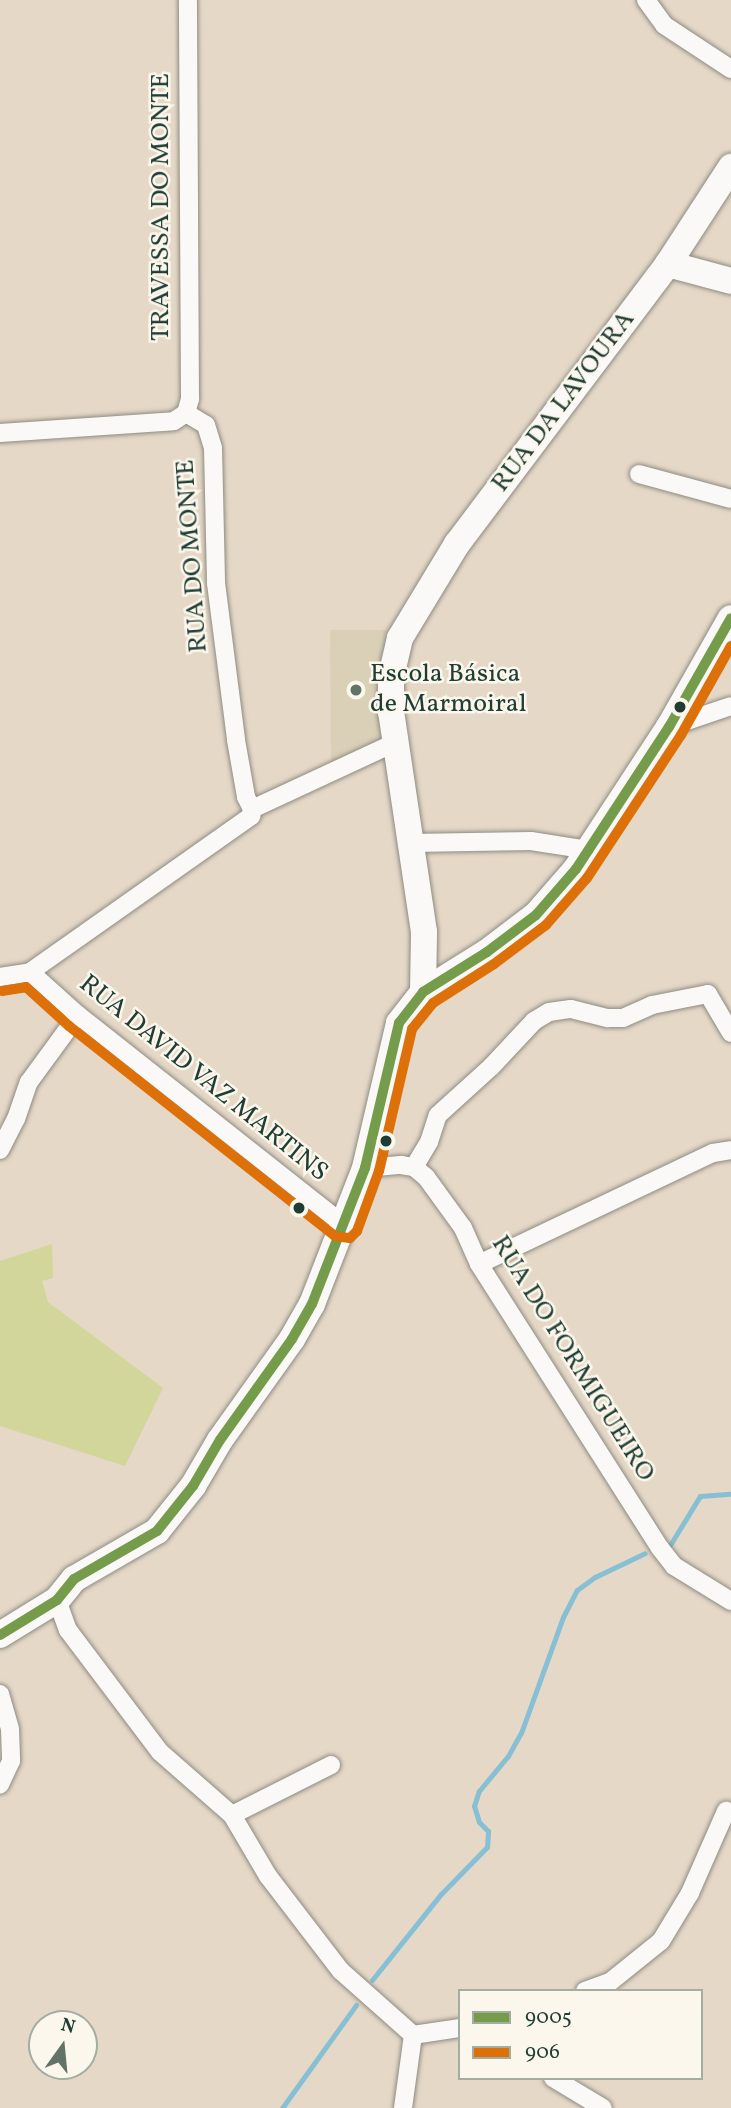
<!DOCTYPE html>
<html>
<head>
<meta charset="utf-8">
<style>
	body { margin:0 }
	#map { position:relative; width:731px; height:2108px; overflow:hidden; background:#e5d8c7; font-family:Vollkorn,serif }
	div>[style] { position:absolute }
	.built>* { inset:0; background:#dad0b8 }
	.green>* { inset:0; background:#d2d69b }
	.stream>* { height:5px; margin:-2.5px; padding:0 2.5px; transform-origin:2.5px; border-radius:2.5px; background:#87bfd5 }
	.roads { filter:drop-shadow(0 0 2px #8e8c82) drop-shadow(0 0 2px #8e8c82) }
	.street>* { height:18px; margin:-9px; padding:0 9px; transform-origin:9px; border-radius:9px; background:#fbf9f7 }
	.secondary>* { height:26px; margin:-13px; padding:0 13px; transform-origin:13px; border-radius:13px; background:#fbf9f7 }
	.bus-1>* { height:10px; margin:-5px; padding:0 5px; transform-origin:5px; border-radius:5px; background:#749c4b }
	.bus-2>* { height:10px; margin:-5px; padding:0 5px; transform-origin:5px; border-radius:5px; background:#dd7008 }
	.dots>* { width:19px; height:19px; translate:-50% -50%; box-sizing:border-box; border:4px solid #fbf7ec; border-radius:50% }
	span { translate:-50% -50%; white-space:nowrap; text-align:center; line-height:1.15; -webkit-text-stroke:5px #fbf7ec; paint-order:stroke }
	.street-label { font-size:26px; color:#1f3d34 }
	.poi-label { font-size:26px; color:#1f3d34 }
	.left { translate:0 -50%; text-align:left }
	.legend { position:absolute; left:458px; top:1989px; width:245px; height:91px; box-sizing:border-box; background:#fbf7ec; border:2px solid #a3ada2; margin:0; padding:9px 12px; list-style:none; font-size:21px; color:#1f3d34 }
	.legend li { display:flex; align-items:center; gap:14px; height:35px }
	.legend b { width:35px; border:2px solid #a3ada2 }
	.north { position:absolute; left:28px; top:2010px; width:70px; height:70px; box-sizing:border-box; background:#fbf7ec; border:2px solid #a3ada2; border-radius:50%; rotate:15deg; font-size:19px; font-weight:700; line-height:28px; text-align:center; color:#1f3d34 }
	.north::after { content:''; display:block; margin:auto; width:24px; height:32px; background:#647367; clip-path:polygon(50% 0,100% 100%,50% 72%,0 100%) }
</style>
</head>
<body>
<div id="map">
	<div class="built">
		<div style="clip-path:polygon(330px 630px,388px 630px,380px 678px,386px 743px,331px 764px)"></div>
	</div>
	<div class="green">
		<div style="clip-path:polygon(52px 1244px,53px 1278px,42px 1281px,48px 1302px,163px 1388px,125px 1466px,0 1426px,0 1261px)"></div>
	</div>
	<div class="stream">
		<div style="left:670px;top:1545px;width:57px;rotate:-58.5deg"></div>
		<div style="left:700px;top:1496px;width:31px;rotate:-4deg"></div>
		<div style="left:372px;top:1980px;width:110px;rotate:-51.3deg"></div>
		<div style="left:441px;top:1894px;width:66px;rotate:-45.6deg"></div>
		<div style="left:487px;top:1847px;width:16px;rotate:-86deg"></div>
		<div style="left:488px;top:1831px;width:13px;rotate:-135deg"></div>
		<div style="left:479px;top:1822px;width:17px;rotate:-107deg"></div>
		<div style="left:474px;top:1806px;width:16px;rotate:-72deg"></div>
		<div style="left:479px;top:1791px;width:45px;rotate:-50.4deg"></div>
		<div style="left:508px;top:1756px;width:26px;rotate:-61deg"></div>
		<div style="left:521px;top:1733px;width:123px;rotate:-70.1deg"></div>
		<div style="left:563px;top:1617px;width:30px;rotate:-63deg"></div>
		<div style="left:577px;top:1590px;width:22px;rotate:-36deg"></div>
		<div style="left:595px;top:1577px;width:55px;rotate:-25.6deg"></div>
		<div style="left:282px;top:2108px;width:127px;rotate:-54.3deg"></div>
	</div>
	<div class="roads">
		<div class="street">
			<div style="left:646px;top:0;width:31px;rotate:54deg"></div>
			<div style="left:664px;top:25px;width:80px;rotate:33.3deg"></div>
			<div style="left:186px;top:413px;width:15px;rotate:-74deg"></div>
			<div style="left:190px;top:399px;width:399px;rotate:-90.3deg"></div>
			<div style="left:186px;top:413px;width:23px;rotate:31deg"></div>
			<div style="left:206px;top:425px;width:24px;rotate:73deg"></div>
			<div style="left:213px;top:448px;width:135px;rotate:88.7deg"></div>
			<div style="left:216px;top:583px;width:158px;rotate:82.7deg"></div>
			<div style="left:236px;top:740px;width:58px;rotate:80deg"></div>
			<div style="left:246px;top:797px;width:13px;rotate:63deg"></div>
			<div style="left:0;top:433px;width:174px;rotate:-3.9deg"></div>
			<div style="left:174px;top:421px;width:14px;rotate:-34deg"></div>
			<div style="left:639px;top:474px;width:95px;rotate:15.2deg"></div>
			<div style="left:669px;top:727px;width:65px;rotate:-18.7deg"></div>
			<div style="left:411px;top:843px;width:120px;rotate:-1deg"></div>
			<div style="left:531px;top:841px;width:59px;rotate:8.8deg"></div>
			<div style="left:30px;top:972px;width:64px;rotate:41.9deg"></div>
			<div style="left:78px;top:1015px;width:339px;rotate:38.3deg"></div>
			<div style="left:0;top:977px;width:30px;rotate:-9deg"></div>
			<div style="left:30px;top:972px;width:271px;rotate:-35.2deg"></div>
			<div style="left:251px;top:816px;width:7px;rotate:-82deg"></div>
			<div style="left:252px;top:809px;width:157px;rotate:-24.9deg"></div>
			<div style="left:0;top:1150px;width:35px;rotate:-63deg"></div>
			<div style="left:16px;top:1119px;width:39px;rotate:-71deg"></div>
			<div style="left:29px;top:1082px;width:83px;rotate:-53.8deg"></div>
			<div style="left:414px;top:1167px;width:29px;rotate:-59deg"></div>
			<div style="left:429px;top:1142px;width:28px;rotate:-72deg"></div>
			<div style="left:438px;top:1115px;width:72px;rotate:-42.2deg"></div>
			<div style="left:491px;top:1067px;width:63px;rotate:-46.9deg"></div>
			<div style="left:534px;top:1021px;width:17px;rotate:-31deg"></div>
			<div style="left:549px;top:1012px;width:22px;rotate:-8deg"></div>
			<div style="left:571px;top:1009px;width:38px;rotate:14deg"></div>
			<div style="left:608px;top:1018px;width:15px"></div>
			<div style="left:623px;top:1018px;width:32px;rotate:-24deg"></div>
			<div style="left:652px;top:1005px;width:57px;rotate:-11.1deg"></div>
			<div style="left:708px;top:994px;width:45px;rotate:59.5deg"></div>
			<div style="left:365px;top:1168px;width:36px;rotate:-5deg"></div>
			<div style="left:401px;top:1165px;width:13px;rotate:9deg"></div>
			<div style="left:414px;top:1167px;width:16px;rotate:40deg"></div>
			<div style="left:426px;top:1177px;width:63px;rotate:54deg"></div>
			<div style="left:463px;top:1228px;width:39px;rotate:66deg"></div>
			<div style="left:479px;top:1264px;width:337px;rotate:57.5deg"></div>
			<div style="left:660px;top:1548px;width:23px;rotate:52deg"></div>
			<div style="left:674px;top:1566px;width:67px;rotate:31.6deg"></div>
			<div style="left:479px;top:1264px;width:259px;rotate:-25.4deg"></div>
			<div style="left:713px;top:1153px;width:18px;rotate:-9deg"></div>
			<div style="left:57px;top:1600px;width:32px;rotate:70deg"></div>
			<div style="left:68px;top:1630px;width:153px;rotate:53deg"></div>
			<div style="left:160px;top:1752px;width:96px;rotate:41.2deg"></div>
			<div style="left:232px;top:1815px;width:71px;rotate:59.5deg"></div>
			<div style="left:268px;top:1876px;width:120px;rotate:52.5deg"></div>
			<div style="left:341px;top:1971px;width:96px;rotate:41.6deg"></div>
			<div style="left:413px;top:2035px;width:48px;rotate:-8.5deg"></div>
			<div style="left:0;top:1694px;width:36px;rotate:74deg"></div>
			<div style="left:10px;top:1729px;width:32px;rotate:88deg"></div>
			<div style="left:11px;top:1761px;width:26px;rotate:115deg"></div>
			<div style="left:232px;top:1815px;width:111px;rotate:-26.8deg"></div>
			<div style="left:585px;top:1991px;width:27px;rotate:-20deg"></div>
			<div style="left:610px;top:1982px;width:65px;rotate:-38.8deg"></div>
			<div style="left:661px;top:1941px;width:56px;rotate:-58.9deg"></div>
			<div style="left:690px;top:1893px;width:90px;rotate:-66.3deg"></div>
			<div style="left:553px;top:2078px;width:58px;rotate:31deg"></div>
			<div style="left:403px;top:2108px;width:74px;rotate:-82.2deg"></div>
		</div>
		<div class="secondary">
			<div style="left:668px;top:264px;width:65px;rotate:15.1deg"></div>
			<div style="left:423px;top:992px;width:60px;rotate:-89deg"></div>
			<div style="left:424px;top:932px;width:222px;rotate:-98.5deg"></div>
			<div style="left:391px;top:712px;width:35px;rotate:-90deg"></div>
			<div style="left:391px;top:677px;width:40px;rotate:-77deg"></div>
			<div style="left:400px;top:638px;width:110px;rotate:-58.8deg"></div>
			<div style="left:457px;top:544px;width:351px;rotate:-53deg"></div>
			<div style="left:668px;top:264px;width:116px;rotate:-57deg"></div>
			<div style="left:0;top:1635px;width:67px;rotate:-31.6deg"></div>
			<div style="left:57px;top:1600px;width:27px;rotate:-51deg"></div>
			<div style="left:74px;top:1579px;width:96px;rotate:-30deg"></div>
			<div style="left:157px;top:1531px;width:58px;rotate:-51.3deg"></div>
			<div style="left:193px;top:1486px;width:53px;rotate:-59.6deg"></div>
			<div style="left:220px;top:1440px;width:124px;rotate:-54.5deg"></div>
			<div style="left:292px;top:1339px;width:40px;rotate:-60.3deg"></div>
			<div style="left:312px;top:1304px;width:146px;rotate:-68.7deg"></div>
			<div style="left:365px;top:1168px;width:149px;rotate:-76.8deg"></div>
			<div style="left:399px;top:1023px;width:39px;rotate:-52deg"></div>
			<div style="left:423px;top:992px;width:75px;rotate:-32deg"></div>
			<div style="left:487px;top:952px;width:61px;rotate:-37.1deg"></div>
			<div style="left:536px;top:915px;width:61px;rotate:-49deg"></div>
			<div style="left:576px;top:869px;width:170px;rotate:-56.8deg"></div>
			<div style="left:669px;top:727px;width:125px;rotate:-60.4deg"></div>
		</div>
	</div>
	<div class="bus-1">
		<div style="left:0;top:1635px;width:67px;rotate:-31.6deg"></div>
		<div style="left:57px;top:1600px;width:27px;rotate:-51deg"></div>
		<div style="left:74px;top:1579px;width:96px;rotate:-30deg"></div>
		<div style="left:157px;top:1531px;width:58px;rotate:-51.3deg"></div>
		<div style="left:193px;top:1486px;width:53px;rotate:-59.6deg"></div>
		<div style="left:220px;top:1440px;width:124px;rotate:-54.5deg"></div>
		<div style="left:292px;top:1339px;width:40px;rotate:-60.3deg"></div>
		<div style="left:312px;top:1304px;width:146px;rotate:-68.7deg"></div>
		<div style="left:365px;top:1168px;width:149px;rotate:-76.8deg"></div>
		<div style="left:399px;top:1023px;width:39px;rotate:-52deg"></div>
		<div style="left:423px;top:992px;width:75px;rotate:-32deg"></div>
		<div style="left:487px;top:952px;width:61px;rotate:-37.1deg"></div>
		<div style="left:536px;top:915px;width:61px;rotate:-49deg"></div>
		<div style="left:576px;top:869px;width:170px;rotate:-56.8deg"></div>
		<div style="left:669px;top:727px;width:125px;rotate:-60.4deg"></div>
	</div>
	<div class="bus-2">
		<div style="left:2px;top:991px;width:24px;rotate:-9deg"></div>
		<div style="left:26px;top:987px;width:58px;rotate:42.2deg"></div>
		<div style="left:69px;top:1026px;width:339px;rotate:38.3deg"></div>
		<div style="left:335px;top:1236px;width:15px;rotate:8deg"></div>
		<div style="left:350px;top:1238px;width:10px;rotate:-45deg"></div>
		<div style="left:357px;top:1231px;width:64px;rotate:-69.9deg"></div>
		<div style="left:379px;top:1171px;width:146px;rotate:-76.9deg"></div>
		<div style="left:412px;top:1029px;width:33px;rotate:-51deg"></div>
		<div style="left:433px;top:1003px;width:72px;rotate:-32.6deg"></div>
		<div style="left:494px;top:964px;width:65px;rotate:-36.9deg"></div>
		<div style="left:546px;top:925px;width:62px;rotate:-48.9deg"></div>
		<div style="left:587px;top:878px;width:171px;rotate:-56.7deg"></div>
		<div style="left:681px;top:735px;width:102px;rotate:-60.7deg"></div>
	</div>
	<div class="dots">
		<div style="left:356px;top:690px;background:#647367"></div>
		<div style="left:680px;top:707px;background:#1f3d34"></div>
		<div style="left:386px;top:1141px;background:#1f3d34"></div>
		<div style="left:299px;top:1208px;background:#1f3d34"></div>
	</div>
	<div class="street-label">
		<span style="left:162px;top:207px;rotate:-90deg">TRAVESSA DO MONTE</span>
		<span style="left:564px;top:402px;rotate:-53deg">RUA DA LAVOURA</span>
		<span style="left:193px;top:556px;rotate:-94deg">RUA DO MONTE</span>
		<span style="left:203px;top:1079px;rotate:39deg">RUA DAVID VAZ MARTINS</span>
		<span style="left:572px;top:1359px;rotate:58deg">RUA DO FORMIGUEIRO</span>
	</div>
	<div class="poi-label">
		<span class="left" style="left:370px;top:690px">Escola Básica<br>de Marmoiral</span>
	</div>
	<ul class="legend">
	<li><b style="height:9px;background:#749c4b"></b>9005</li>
	<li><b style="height:9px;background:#dd7008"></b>906</li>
	</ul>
	<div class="north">N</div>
</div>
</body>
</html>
